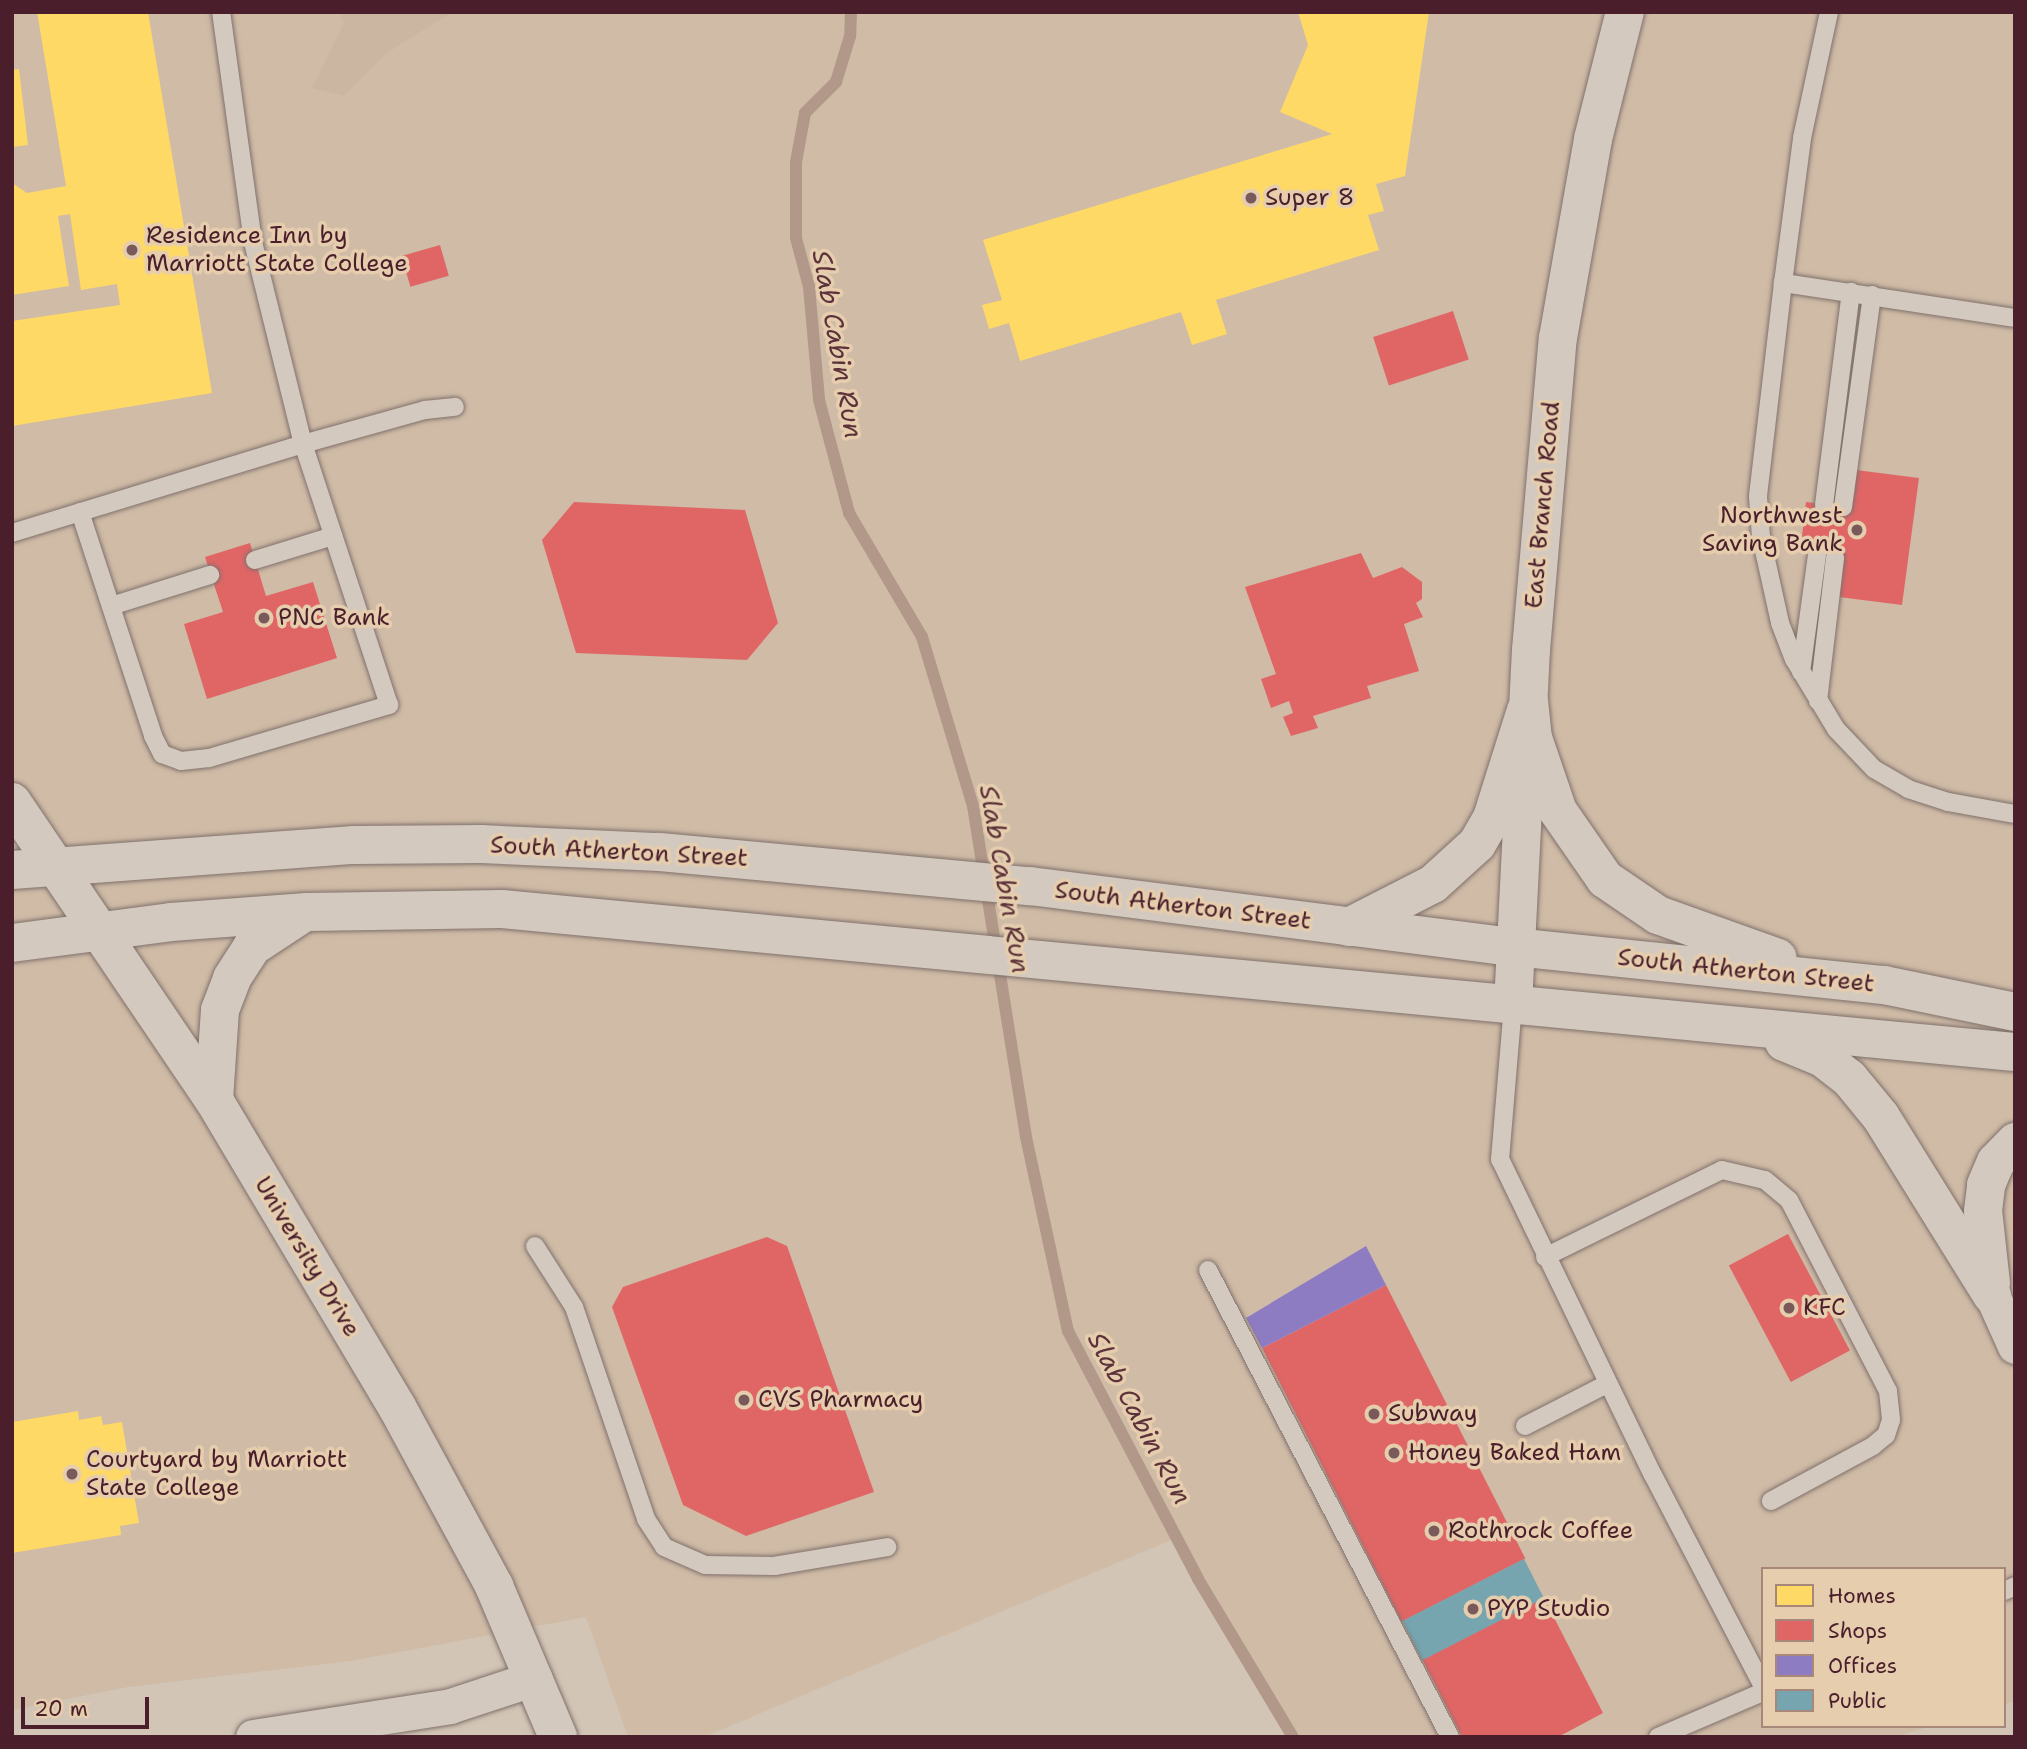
<!DOCTYPE html>
<html>
<head>
<meta charset="utf-8">
<style>
	body { margin:0 }
	#map { position:relative; width:2027px; height:1749px; overflow:hidden; background:#d2c5b5; font-family:"Shantell Sans",sans-serif }
	div>[style] { position:absolute }
	.built>* { inset:0; background:#cfbba6 }
	.green>* { inset:0; background:#cbb6a2 }
	.homes>* { inset:0; background:#ffd966 }
	.shops>* { inset:0; background:#e06666; transform-origin:0 0 }
	.offices>* { inset:0; background:#8e7cc3 }
	.public>* { inset:0; background:#76a5af; transform-origin:0 0 }
	.stream>* { height:12px; margin:-6px; padding:0 6px; transform-origin:6px; border-radius:6px; background:#b19889 }
	.roads { filter:drop-shadow(0 0 2px #80716c) drop-shadow(0 0 2px #80716c) }
	.service>* { height:18px; margin:-9px; padding:0 9px; transform-origin:9px; border-radius:9px; background:#d3c9be }
	.minor>* { height:35px; margin:-17.5px; padding:0 17.5px; transform-origin:17.5px; border-radius:17.5px; background:#d3c9be }
	.secondary>* { height:38px; margin:-19px; padding:0 19px; transform-origin:19px; border-radius:19px; background:#d3c9be }
	.primary>* { height:38px; margin:-19px; padding:0 19px; transform-origin:19px; border-radius:19px; background:#d3c9be }
	.dots>* { width:19px; height:19px; translate:-50% -50%; box-sizing:border-box; border:4px solid #e5cdad; border-radius:50% }
	span { translate:-50% -50%; white-space:nowrap; text-align:center; line-height:1.15; -webkit-text-stroke:7px #e5cdad; paint-order:stroke }
	.poi-label { font-size:24px; color:#4a1f2b }
	.left { translate:0 -50%; text-align:left }
	.right { translate:-100% -50%; text-align:right }
	.street-label { font-size:24px; color:#4a1f2b }
	.water-label { font-size:26px; color:#5c333a; font-style:italic }
	.frame { position:absolute; inset:0; border:14px solid #4a1f2b; pointer-events:none }
	.legend { position:absolute; left:1761px; top:1567px; width:245px; height:161px; box-sizing:border-box; background:#e5cdad; border:2px solid #a78779; margin:0; padding:9px 12px; list-style:none; font-size:21px; color:#4a1f2b }
	.legend li { display:flex; align-items:center; gap:14px; height:35px }
	.legend b { width:35px; border:2px solid #a78779 }
	.scale { position:absolute; left:21px; top:1697px; width:128px; height:32px; box-sizing:border-box; border:4px solid #4a1f2b; border-top:0; padding-left:9px; font-size:21px; line-height:24px; white-space:nowrap; color:#4a1f2b; -webkit-text-stroke:5px #e5cdad; paint-order:stroke }
</style>
</head>
<body>
<div id="map">
	<div class="built">
		<div style="clip-path:polygon(12px 12px,2015px 12px,2015px 1701px,2004px 1704px,2004px 1569px,1763px 1569px,1763px 1726px,1930px 1726px,1895px 1737px,1293px 1737px,1176px 1538px,704px 1737px,628px 1737px,586px 1617px,351px 1661px,128px 1687px,12px 1710px)"></div>
	</div>
	<div class="green">
		<div style="clip-path:polygon(340px 12px,452px 12px,387px 53px,344px 96px,312px 88px,344px 23px)"></div>
	</div>
	<div class="homes">
		<div style="clip-path:polygon(37px 12px,148px 12px,212px 393px,12px 426px,12px 321px,120px 305px,117px 284px,81px 290px,70px 214px,58px 216px,69px 286px,12px 295px,12px 183px,27px 193px,66px 186px)"></div>
		<div style="clip-path:polygon(1298px 12px,1429px 12px,1405px 176px,1376px 184px,1384px 211px,1368px 215px,1379px 250px,1216px 300px,1227px 334px,1192px 345px,1181px 312px,1020px 361px,1009px 323px,989px 329px,982px 305px,1002px 300px,983px 240px,1332px 134px,1280px 112px,1308px 45px)"></div>
		<div style="clip-path:polygon(19px 69px,28px 145px,12px 147px,12px 70px)"></div>
		<div style="clip-path:polygon(78px 1411px,79px 1420px,101px 1416px,103px 1425px,122px 1422px,139px 1523px,120px 1526px,121px 1535px,12px 1553px,12px 1422px)"></div>
	</div>
	<div class="shops">
		<div style="left:440px;top:245px;width:32px;height:40px;rotate:74deg"></div>
		<div style="left:1453px;top:311px;width:51px;height:84px;rotate:72deg"></div>
		<div style="clip-path:polygon(1856px 470px,1919px 478px,1902px 605px,1839px 597px,1844px 558px,1800px 553px,1806px 502px,1851px 507px)"></div>
		<div style="clip-path:polygon(574px 502px,745px 510px,778px 623px,747px 660px,576px 653px,542px 540px)"></div>
		<div style="clip-path:polygon(250px 543px,266px 596px,313px 582px,337px 658px,207px 699px,184px 624px,223px 612px,205px 557px)"></div>
		<div style="clip-path:polygon(1361px 553px,1373px 578px,1402px 567px,1422px 582px,1422px 599px,1416px 603px,1423px 617px,1404px 624px,1419px 671px,1367px 686px,1371px 698px,1313px 716px,1318px 728px,1291px 736px,1283px 717px,1293px 713px,1289px 701px,1271px 708px,1261px 679px,1276px 674px,1245px 587px)"></div>
		<div style="left:1788px;top:1234px;width:132px;height:67px;rotate:62deg"></div>
		<div style="clip-path:polygon(767px 1237px,787px 1246px,874px 1492px,746px 1536px,683px 1505px,612px 1307px,623px 1287px)"></div>
		<div style="left:1386px;top:1285px;width:307px;height:139px;rotate:63deg"></div>
		<div style="clip-path:polygon(1544px 1598px,1603px 1713px,1558px 1737px,1462px 1737px,1422px 1659px)"></div>
	</div>
	<div class="offices">
		<div style="clip-path:polygon(1366px 1246px,1386px 1285px,1262px 1348px,1246px 1318px)"></div>
	</div>
	<div class="public">
		<div style="left:1524px;top:1559px;width:44px;height:137px;rotate:63deg"></div>
	</div>
	<div class="stream">
		<div style="left:851px;top:12px;width:24px;rotate:92deg"></div>
		<div style="left:850px;top:36px;width:48px;rotate:106.9deg"></div>
		<div style="left:836px;top:82px;width:44px;rotate:135deg"></div>
		<div style="left:805px;top:113px;width:50px;rotate:100.4deg"></div>
		<div style="left:796px;top:162px;width:76px;rotate:90deg"></div>
		<div style="left:796px;top:238px;width:51px;rotate:75.1deg"></div>
		<div style="left:809px;top:287px;width:113px;rotate:84.9deg"></div>
		<div style="left:819px;top:400px;width:117px;rotate:75.1deg"></div>
		<div style="left:849px;top:513px;width:144px;rotate:59.5deg"></div>
		<div style="left:922px;top:637px;width:177px;rotate:73.2deg"></div>
		<div style="left:973px;top:806px;width:335px;rotate:80.9deg"></div>
		<div style="left:1026px;top:1137px;width:198px;rotate:77.8deg"></div>
		<div style="left:1068px;top:1331px;width:280px;rotate:62.3deg"></div>
		<div style="left:1198px;top:1579px;width:184px;rotate:59deg"></div>
	</div>
	<div class="roads">
		<div class="service">
			<div style="left:1783px;top:283px;width:146px;rotate:-82.5deg"></div>
			<div style="left:1802px;top:138px;width:129px;rotate:-77.9deg"></div>
			<div style="left:2015px;top:318px;width:235px;rotate:-171.4deg"></div>
			<div style="left:1783px;top:283px;width:215px;rotate:96.7deg"></div>
			<div style="left:1758px;top:497px;width:40px;rotate:85.7deg"></div>
			<div style="left:1761px;top:537px;width:88px;rotate:77.5deg"></div>
			<div style="left:1780px;top:623px;width:39px;rotate:69deg"></div>
			<div style="left:1794px;top:659px;width:82px;rotate:59deg"></div>
			<div style="left:1836px;top:729px;width:55px;rotate:46.5deg"></div>
			<div style="left:1874px;top:769px;width:39px;rotate:30deg"></div>
			<div style="left:1908px;top:789px;width:42px;rotate:18deg"></div>
			<div style="left:1948px;top:802px;width:68px;rotate:10.2deg"></div>
			<div style="left:1824px;top:505px;width:215px;rotate:-82.8deg"></div>
			<div style="left:1843px;top:507px;width:214px;rotate:-82.2deg"></div>
			<div style="left:80px;top:512px;width:236px;rotate:71.9deg"></div>
			<div style="left:153px;top:736px;width:20px;rotate:63deg"></div>
			<div style="left:162px;top:754px;width:20px;rotate:20deg"></div>
			<div style="left:181px;top:761px;width:28px;rotate:-6deg"></div>
			<div style="left:209px;top:758px;width:188px;rotate:-16.4deg"></div>
			<div style="left:389px;top:705px;width:275px;rotate:-108.2deg"></div>
			<div style="left:303px;top:444px;width:208px;rotate:-103.9deg"></div>
			<div style="left:253px;top:242px;width:232px;rotate:-97.9deg"></div>
			<div style="left:12px;top:533px;width:304px;rotate:-17deg"></div>
			<div style="left:303px;top:444px;width:127px;rotate:-15.6deg"></div>
			<div style="left:425px;top:410px;width:30px;rotate:-6deg"></div>
			<div style="left:255px;top:560px;width:82px;rotate:-17.1deg"></div>
			<div style="left:111px;top:606px;width:104px;rotate:-17.4deg"></div>
			<div style="left:1801px;top:672px;width:118px;rotate:-82.2deg"></div>
			<div style="left:1818px;top:701px;width:144px;rotate:-83.2deg"></div>
			<div style="left:1513px;top:1005px;width:155px;rotate:94.8deg"></div>
			<div style="left:1500px;top:1159px;width:351px;rotate:64.2deg"></div>
			<div style="left:1653px;top:1475px;width:238px;rotate:62.5deg"></div>
			<div style="left:535px;top:1246px;width:72px;rotate:57.4deg"></div>
			<div style="left:574px;top:1307px;width:224px;rotate:71.2deg"></div>
			<div style="left:646px;top:1519px;width:33px;rotate:57deg"></div>
			<div style="left:664px;top:1547px;width:45px;rotate:23.7deg"></div>
			<div style="left:705px;top:1565px;width:69px;rotate:0.8deg"></div>
			<div style="left:774px;top:1566px;width:115px;rotate:-9.5deg"></div>
			<div style="left:1545px;top:1257px;width:197px;rotate:-26.2deg"></div>
			<div style="left:1722px;top:1170px;width:44px;rotate:13.1deg"></div>
			<div style="left:1765px;top:1180px;width:31px;rotate:40deg"></div>
			<div style="left:1789px;top:1200px;width:215px;rotate:62.6deg"></div>
			<div style="left:1888px;top:1391px;width:29px;rotate:84deg"></div>
			<div style="left:1891px;top:1420px;width:16px;rotate:108deg"></div>
			<div style="left:1886px;top:1435px;width:17px;rotate:140deg"></div>
			<div style="left:1873px;top:1446px;width:116px;rotate:151.7deg"></div>
			<div style="left:1208px;top:1270px;width:526px;rotate:62.61deg"></div>
			<div style="left:1525px;top:1426px;width:92px;rotate:-27.1deg"></div>
			<div style="left:2004px;top:1591px;width:12px;rotate:-24deg"></div>
			<div style="left:1658px;top:1737px;width:114px;rotate:-23.2deg"></div>
		</div>
		<div class="minor">
			<div style="left:1992px;top:1295px;width:56px;rotate:65.7deg"></div>
			<div style="left:253px;top:1737px;width:199px;rotate:-8.9deg"></div>
			<div style="left:450px;top:1706px;width:89px;rotate:-18.2deg"></div>
		</div>
		<div class="secondary">
			<div style="left:12px;top:802px;width:360px;rotate:55.9deg"></div>
			<div style="left:214px;top:1100px;width:357px;rotate:59.2deg"></div>
			<div style="left:397px;top:1407px;width:204px;rotate:61.5deg"></div>
			<div style="left:494px;top:1586px;width:164px;rotate:67deg"></div>
			<div style="left:1513px;top:1005px;width:355px;rotate:-87.1deg"></div>
			<div style="left:1531px;top:650px;width:313px;rotate:-85.1deg"></div>
			<div style="left:1558px;top:338px;width:202px;rotate:-80deg"></div>
			<div style="left:1593px;top:139px;width:131px;rotate:-75.9deg"></div>
		</div>
		<div class="primary">
			<div style="left:1529px;top:701px;width:37px;rotate:84deg"></div>
			<div style="left:1533px;top:738px;width:77px;rotate:71.1deg"></div>
			<div style="left:1558px;top:811px;width:83px;rotate:55.3deg"></div>
			<div style="left:1605px;top:879px;width:64px;rotate:34.2deg"></div>
			<div style="left:1658px;top:915px;width:127px;rotate:19.7deg"></div>
			<div style="left:12px;top:870px;width:343px;rotate:-4.2deg"></div>
			<div style="left:354px;top:845px;width:127px;rotate:-0.5deg"></div>
			<div style="left:481px;top:844px;width:179px;rotate:2.6deg"></div>
			<div style="left:660px;top:852px;width:372px;rotate:5.3deg"></div>
			<div style="left:1030px;top:886px;width:489px;rotate:7.2deg"></div>
			<div style="left:1515px;top:947px;width:371px;rotate:5.9deg"></div>
			<div style="left:1884px;top:985px;width:134px;rotate:11.6deg"></div>
			<div style="left:1349px;top:927px;width:94px;rotate:-27.1deg"></div>
			<div style="left:1433px;top:884px;width:59px;rotate:-42.3deg"></div>
			<div style="left:1477px;top:844px;width:30px;rotate:-60deg"></div>
			<div style="left:1492px;top:818px;width:113px;rotate:-72.5deg"></div>
			<div style="left:12px;top:943px;width:160px;rotate:-7.5deg"></div>
			<div style="left:171px;top:922px;width:136px;rotate:-4.2deg"></div>
			<div style="left:307px;top:912px;width:195px;rotate:-0.9deg"></div>
			<div style="left:502px;top:909px;width:1520px;rotate:5.4deg"></div>
			<div style="left:1784px;top:1042px;width:42px;rotate:22.3deg"></div>
			<div style="left:1823px;top:1058px;width:33px;rotate:38deg"></div>
			<div style="left:1849px;top:1078px;width:50px;rotate:50.6deg"></div>
			<div style="left:1881px;top:1117px;width:210px;rotate:58.1deg"></div>
			<div style="left:214px;top:1100px;width:90px;rotate:-86.2deg"></div>
			<div style="left:220px;top:1010px;width:34px;rotate:-69deg"></div>
			<div style="left:232px;top:978px;width:37px;rotate:-57deg"></div>
			<div style="left:252px;top:947px;width:60px;rotate:-33.4deg"></div>
			<div style="left:1991px;top:1283px;width:72px;rotate:-96.3deg"></div>
			<div style="left:1983px;top:1211px;width:26px;rotate:-83deg"></div>
			<div style="left:1986px;top:1185px;width:25px;rotate:-67deg"></div>
			<div style="left:1996px;top:1162px;width:28px;rotate:-46deg"></div>
		</div>
	</div>
	<div class="dots">
		<div style="left:1251px;top:198px;background:#7a595b"></div>
		<div style="left:132px;top:250px;background:#7a595b"></div>
		<div style="left:1857px;top:530px;background:#7a595b"></div>
		<div style="left:264px;top:618px;background:#7a595b"></div>
		<div style="left:1789px;top:1308px;background:#7a595b"></div>
		<div style="left:744px;top:1400px;background:#7a595b"></div>
		<div style="left:1374px;top:1414px;background:#7a595b"></div>
		<div style="left:1394px;top:1453px;background:#7a595b"></div>
		<div style="left:72px;top:1474px;background:#7a595b"></div>
		<div style="left:1434px;top:1531px;background:#7a595b"></div>
		<div style="left:1473px;top:1609px;background:#7a595b"></div>
	</div>
	<div class="poi-label">
		<span class="left" style="left:1265px;top:198px">Super 8</span>
		<span class="left" style="left:146px;top:250px">Residence Inn by<br>Marriott State College</span>
		<span class="right" style="left:1843px;top:530px">Northwest<br>Saving Bank</span>
		<span class="left" style="left:278px;top:618px">PNC Bank</span>
		<span class="left" style="left:1803px;top:1308px">KFC</span>
		<span class="left" style="left:758px;top:1400px">CVS Pharmacy</span>
		<span class="left" style="left:1388px;top:1414px">Subway</span>
		<span class="left" style="left:1408px;top:1453px">Honey Baked Ham</span>
		<span class="left" style="left:86px;top:1474px">Courtyard by Marriott<br>State College</span>
		<span class="left" style="left:1448px;top:1531px">Rothrock Coffee</span>
		<span class="left" style="left:1487px;top:1609px">PYP Studio</span>
	</div>
	<div class="street-label">
		<span style="left:1543px;top:505px;rotate:-85deg">East Branch Road</span>
		<span style="left:619px;top:852px;rotate:3deg">South Atherton Street</span>
		<span style="left:1183px;top:906px;rotate:7deg">South Atherton Street</span>
		<span style="left:1746px;top:971px;rotate:6deg">South Atherton Street</span>
		<span style="left:307px;top:1257px;rotate:59deg">University Drive</span>
	</div>
	<div class="water-label">
		<span style="left:838px;top:344px;rotate:80deg">Slab Cabin Run</span>
		<span style="left:1005px;top:879px;rotate:80deg">Slab Cabin Run</span>
		<span style="left:1140px;top:1418px;rotate:62deg">Slab Cabin Run</span>
	</div>
	<div class="frame"></div>
	<ul class="legend">
	<li><b style="height:19px;background:#ffd966"></b>Homes</li>
	<li><b style="height:19px;background:#e06666"></b>Shops</li>
	<li><b style="height:19px;background:#8e7cc3"></b>Offices</li>
	<li><b style="height:19px;background:#76a5af"></b>Public</li>
	</ul>
	<div class="scale">20 m</div>
</div>
</body>
</html>
